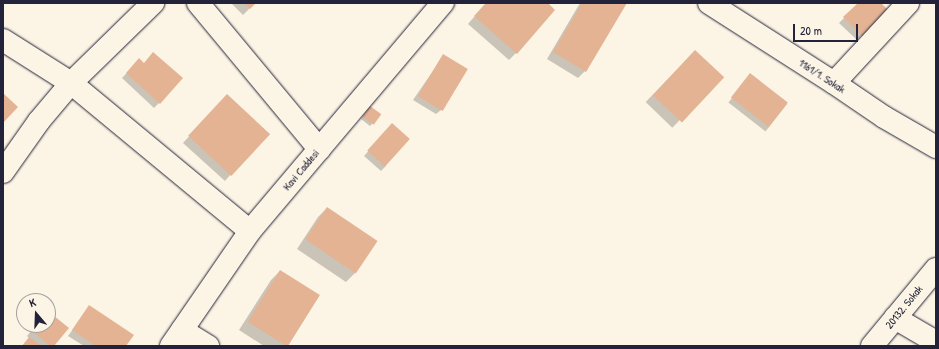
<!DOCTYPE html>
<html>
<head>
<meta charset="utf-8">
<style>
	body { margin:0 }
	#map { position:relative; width:939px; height:349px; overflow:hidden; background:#fcf5e5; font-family:"Patrick Hand",sans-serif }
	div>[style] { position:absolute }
	.shadow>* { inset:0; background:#0003; transform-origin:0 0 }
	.building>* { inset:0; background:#e3b394; transform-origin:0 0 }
	.roads { filter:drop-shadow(0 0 1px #22223b) drop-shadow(0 0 1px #22223b) }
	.minor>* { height:22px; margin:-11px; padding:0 11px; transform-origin:11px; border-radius:11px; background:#fcf5e5 }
	.tertiary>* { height:22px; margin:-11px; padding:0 11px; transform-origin:11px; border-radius:11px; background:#fcf5e5 }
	span { translate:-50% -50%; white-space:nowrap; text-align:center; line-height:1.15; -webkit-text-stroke:3.5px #fcf5e5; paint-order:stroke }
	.street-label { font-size:11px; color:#22223b }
	.frame { position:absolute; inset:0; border:4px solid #22223b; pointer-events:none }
	.north { position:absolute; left:16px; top:293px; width:40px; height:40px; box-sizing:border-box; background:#fcf5e5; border:1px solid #a5a1a1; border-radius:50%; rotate:341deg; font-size:11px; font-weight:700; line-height:16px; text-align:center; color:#22223b }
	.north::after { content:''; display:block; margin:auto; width:14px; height:18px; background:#22223b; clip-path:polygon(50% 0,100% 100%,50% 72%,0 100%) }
	.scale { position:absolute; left:793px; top:24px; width:65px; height:18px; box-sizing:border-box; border:2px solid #22223b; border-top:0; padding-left:5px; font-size:12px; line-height:14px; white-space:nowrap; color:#22223b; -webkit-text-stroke:3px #fcf5e5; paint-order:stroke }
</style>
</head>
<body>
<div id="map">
	<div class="shadow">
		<div style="clip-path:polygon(231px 3px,255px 3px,243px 15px)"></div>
		<div style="clip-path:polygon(486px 3px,546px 3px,516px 53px,509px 60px,468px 24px)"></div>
		<div style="clip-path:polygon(580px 3px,626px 3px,585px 71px,578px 78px,547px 59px)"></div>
		<div style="clip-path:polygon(859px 3px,880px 3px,887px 10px,857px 40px,839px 23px)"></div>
		<div style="left:695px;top:51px;width:37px;height:71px;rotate:44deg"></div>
		<div style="clip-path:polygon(444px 55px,441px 110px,436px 114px,413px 100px)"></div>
		<div style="clip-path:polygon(139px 60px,159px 103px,154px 108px,122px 78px)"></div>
		<div style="left:750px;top:75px;width:47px;height:35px;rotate:38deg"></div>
		<div style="clip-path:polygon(221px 102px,231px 174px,225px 181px,183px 143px)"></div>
		<div style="clip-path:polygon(368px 110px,372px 124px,370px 126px,361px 119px)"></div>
		<div style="clip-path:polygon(387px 130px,386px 166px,381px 171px,364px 156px)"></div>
		<div style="clip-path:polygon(327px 208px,355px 273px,346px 282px,297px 249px,318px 217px)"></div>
		<div style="clip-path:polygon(280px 271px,319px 296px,287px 346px,264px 346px,239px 330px,271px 280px)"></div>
		<div style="clip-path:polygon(89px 307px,125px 346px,84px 346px,68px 336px)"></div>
		<div style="clip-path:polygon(48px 312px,53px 346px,22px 346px,29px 338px,27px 336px,36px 325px,48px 325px)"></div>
	</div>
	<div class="building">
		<div style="clip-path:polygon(244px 3px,256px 3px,250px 9px)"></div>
		<div style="clip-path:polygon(486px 3px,548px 3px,555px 10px,517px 54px,474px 16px)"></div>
		<div style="clip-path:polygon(582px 3px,627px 3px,586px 72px,553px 52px)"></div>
		<div style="clip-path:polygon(858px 3px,881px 3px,888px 10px,862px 36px,843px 17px)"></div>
		<div style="left:695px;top:50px;width:40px;height:62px;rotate:43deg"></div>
		<div style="clip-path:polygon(153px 52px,183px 78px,160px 104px,126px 73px,139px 58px,144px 63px)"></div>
		<div style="left:443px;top:54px;width:29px;height:49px;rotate:31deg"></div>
		<div style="left:750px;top:73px;width:48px;height:31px;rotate:38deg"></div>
		<div style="clip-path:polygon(3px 93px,18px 107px,3px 123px)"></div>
		<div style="left:227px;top:94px;width:59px;height:57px;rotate:43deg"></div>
		<div style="left:370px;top:106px;width:14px;height:13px;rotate:36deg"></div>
		<div style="left:392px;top:123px;width:24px;height:37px;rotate:42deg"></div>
		<div style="left:327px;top:207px;width:61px;height:39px;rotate:34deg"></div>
		<div style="left:280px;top:270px;width:47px;height:61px;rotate:32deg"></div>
		<div style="clip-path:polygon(89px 305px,134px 335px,126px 346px,96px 346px,72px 330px)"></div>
		<div style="clip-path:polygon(48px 311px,69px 328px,54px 346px,50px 346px,31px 330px,36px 325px,48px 325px)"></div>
		<div style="clip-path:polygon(29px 337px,42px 346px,22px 346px)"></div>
	</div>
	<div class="roads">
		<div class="minor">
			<div style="left:198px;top:3px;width:190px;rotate:50.3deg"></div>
			<div style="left:709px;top:3px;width:148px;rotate:32.6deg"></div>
			<div style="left:834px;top:83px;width:60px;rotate:34.2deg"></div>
			<div style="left:884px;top:117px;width:60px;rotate:30deg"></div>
			<div style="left:3px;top:40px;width:80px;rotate:32.3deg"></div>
			<div style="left:71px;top:83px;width:232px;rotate:39.6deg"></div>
			<div style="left:834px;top:83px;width:109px;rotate:-47.2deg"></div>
			<div style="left:3px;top:172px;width:62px;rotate:-54.8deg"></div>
			<div style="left:39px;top:121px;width:50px;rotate:-49.9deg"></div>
			<div style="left:71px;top:83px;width:115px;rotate:-44.3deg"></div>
			<div style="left:895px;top:318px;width:48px;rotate:30.3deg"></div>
			<div style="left:182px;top:330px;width:31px;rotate:32deg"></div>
			<div style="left:872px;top:346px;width:100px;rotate:-50.3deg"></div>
		</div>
		<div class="tertiary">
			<div style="left:171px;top:346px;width:140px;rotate:-55.5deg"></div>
			<div style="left:250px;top:231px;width:299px;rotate:-49.8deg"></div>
		</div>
	</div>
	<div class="street-label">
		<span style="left:822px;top:76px;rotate:33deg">1161/1. Sokak</span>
		<span style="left:301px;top:170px;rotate:-50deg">Kavi Caddesi</span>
		<span style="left:904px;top:307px;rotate:-51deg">20132. Sokak</span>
	</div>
	<div class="frame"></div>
	<div class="north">K</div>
	<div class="scale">20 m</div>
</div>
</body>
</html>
